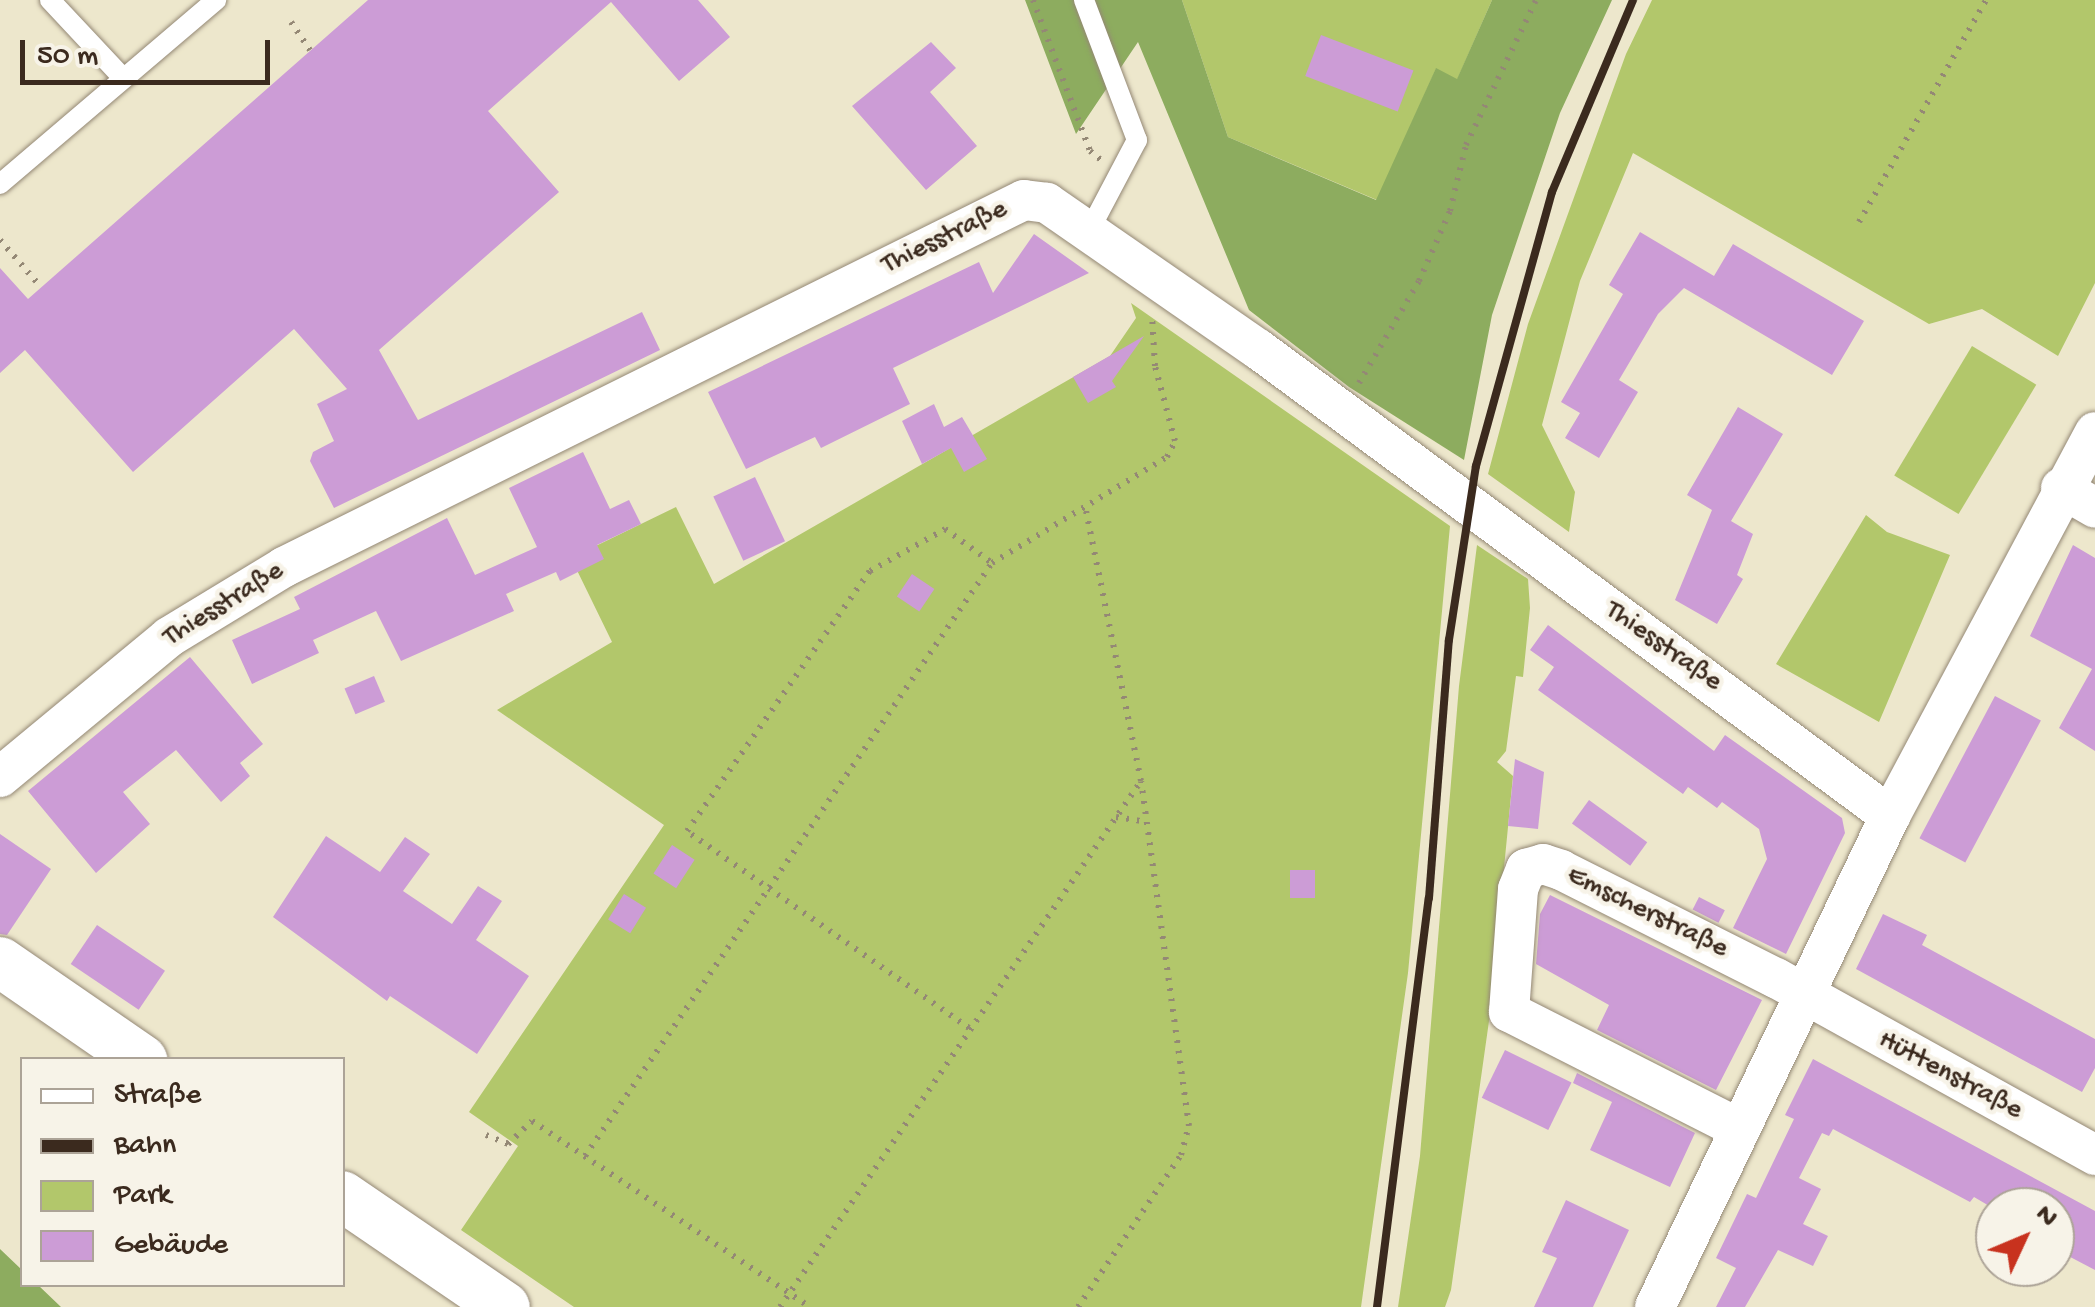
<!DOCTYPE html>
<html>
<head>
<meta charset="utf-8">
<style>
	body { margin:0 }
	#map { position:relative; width:2095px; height:1307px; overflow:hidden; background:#ede7cc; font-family:"Gochi Hand",sans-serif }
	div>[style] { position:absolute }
	.green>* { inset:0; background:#b2c76b; transform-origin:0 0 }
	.forest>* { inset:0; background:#8dac5f }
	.building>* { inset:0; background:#cc9cd6; transform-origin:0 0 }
	.path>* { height:6px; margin-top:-3px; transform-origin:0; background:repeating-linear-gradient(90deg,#948875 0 2.5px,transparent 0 10.5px) }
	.roads { filter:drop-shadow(0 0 2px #948875) drop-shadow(0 0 2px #948875) }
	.service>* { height:20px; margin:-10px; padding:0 10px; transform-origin:10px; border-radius:10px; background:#fff }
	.minor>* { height:40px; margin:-20px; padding:0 20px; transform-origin:20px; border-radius:20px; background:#fff }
	.tertiary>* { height:50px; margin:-25px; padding:0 25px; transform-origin:25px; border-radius:25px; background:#fff }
	.rail>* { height:8px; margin:-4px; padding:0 4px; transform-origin:4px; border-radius:4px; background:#3b2a1e }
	span { translate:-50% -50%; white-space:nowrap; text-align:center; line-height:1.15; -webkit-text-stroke:9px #f7f3e8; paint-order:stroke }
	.street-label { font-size:28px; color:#3b2a1e }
	.legend { position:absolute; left:20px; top:1057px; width:325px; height:230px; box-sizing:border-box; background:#f7f3e8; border:2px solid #aca397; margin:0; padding:12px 18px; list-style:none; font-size:30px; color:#3b2a1e }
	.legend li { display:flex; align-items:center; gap:20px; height:50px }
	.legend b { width:50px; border:2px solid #aca397 }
	.north { position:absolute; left:1975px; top:1187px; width:100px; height:100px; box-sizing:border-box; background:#f7f3e8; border:2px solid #aca397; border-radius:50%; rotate:46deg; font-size:28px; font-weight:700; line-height:40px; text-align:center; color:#3b2a1e }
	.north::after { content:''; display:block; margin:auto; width:35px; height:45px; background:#c8321e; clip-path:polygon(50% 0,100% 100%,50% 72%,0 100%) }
	.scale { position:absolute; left:20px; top:40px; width:250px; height:45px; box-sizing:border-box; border:5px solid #3b2a1e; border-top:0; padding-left:12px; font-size:30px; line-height:35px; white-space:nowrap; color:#3b2a1e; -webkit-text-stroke:8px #f7f3e8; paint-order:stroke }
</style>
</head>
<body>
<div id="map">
	<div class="green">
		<div style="clip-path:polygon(1182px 0,1492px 0,1457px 80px,1436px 69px,1377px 200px,1228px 137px)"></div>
		<div style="clip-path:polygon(1652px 0,2095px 0,2095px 283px,2058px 356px,1982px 309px,1929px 324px,1633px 153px,1580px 281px,1542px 425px,1575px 492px,1569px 532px,1488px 474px,1528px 324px,1626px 54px)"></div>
		<div style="clip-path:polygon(1131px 303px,1450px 526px,1408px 973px,1361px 1307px,574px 1307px,461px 1230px,518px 1146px,469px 1112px,664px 825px,497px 710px,612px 642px,571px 558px,676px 507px,714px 584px,1110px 356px,1136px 318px)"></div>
		<div style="left:1972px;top:346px;width:75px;height:151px;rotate:31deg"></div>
		<div style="clip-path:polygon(1866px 515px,1887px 532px,1950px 555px,1879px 722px,1776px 664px)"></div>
		<div style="clip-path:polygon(1477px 545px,1528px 579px,1530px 608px,1523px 677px,1516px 676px,1506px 751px,1497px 762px,1513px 776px,1489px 1021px,1451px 1290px,1445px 1307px,1398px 1307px,1420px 1156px,1459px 686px)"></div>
	</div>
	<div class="forest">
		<div style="clip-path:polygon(1025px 0,1182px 0,1228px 137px,1376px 200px,1436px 68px,1457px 79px,1492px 0,1612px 0,1560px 113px,1492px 315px,1464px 460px,1349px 387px,1249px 310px,1138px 42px,1076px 134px)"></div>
		<div style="clip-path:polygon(0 1249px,22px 1270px,22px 1284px,38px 1285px,61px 1307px,0 1307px)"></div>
	</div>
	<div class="building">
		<div style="clip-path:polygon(368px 0,698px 0,730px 37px,679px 81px,611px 2px,488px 111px,559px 192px,379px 350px,418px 420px,642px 312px,660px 350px,334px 508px,310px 461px,313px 452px,334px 441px,317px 404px,347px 389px,294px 329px,133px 472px,25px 350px,0 373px,0 268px,28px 299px)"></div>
		<div style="left:1321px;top:35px;width:99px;height:44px;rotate:21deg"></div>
		<div style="clip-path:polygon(931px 42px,956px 68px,930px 92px,977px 146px,926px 190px,852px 106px)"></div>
		<div style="clip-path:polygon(1640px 232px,1714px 276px,1733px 244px,1864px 321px,1832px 375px,1684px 288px,1658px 314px,1619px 380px,1638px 392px,1599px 458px,1565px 438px,1580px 413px,1561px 402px,1623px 294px,1609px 285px)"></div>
		<div style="clip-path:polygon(1034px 234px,1089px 273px,893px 368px,910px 404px,821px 448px,815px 437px,746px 469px,708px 392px,979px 262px,993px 293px)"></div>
		<div style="clip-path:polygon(1144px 336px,1112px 381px,1116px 387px,1088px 403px,1073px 377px)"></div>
		<div style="clip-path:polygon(934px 404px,944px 427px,962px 417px,987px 459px,964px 472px,951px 448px,922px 464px,902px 421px)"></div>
		<div style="clip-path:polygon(1738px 407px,1783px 434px,1731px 521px,1714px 511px,1753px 534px,1737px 575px,1743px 579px,1717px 624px,1675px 600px,1712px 510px,1687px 495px)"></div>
		<div style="clip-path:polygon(583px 452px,610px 509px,629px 500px,641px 524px,597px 545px,604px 559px,560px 581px,556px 572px,506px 594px,514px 611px,401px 661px,376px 611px,313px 640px,319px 653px,252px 684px,232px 640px,300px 609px,294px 597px,447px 518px,475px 575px,537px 547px,509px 488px)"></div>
		<div style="left:755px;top:477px;width:71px;height:46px;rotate:65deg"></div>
		<div style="clip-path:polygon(2073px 545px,2095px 558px,2095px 751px,2059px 728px,2092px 669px,2030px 636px)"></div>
		<div style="left:912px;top:574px;width:27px;height:27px;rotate:34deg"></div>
		<div style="clip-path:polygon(1548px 625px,1714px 751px,1725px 735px,1842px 818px,1845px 833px,1786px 954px,1733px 928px,1767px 859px,1759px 829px,1722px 802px,1717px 808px,1688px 787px,1683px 794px,1538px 690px,1554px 667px,1530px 650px)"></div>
		<div style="clip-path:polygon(190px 657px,263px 744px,240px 763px,250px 776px,221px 802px,176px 750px,123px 792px,150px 824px,96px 873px,28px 791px)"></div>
		<div style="left:374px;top:676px;width:28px;height:32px;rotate:67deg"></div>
		<div style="left:1995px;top:696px;width:52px;height:161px;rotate:28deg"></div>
		<div style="clip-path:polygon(1515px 759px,1544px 772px,1538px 829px,1508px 826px)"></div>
		<div style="left:1589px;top:800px;width:72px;height:29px;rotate:36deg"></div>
		<div style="clip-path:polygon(0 834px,51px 869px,7px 935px,0 934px)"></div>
		<div style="clip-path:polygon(326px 836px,380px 872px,405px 837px,430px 854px,403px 891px,452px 924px,478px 886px,502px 901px,476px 940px,529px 976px,477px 1054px,390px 996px,387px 1001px,273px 917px)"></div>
		<div style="left:672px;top:845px;width:27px;height:34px;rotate:33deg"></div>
		<div style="left:1290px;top:870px;width:25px;height:28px"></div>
		<div style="left:624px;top:894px;width:26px;height:30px;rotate:32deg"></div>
		<div style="clip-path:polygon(1550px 895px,1762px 1000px,1716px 1090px,1597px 1030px,1609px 1005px,1536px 964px,1540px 914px)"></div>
		<div style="left:1699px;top:897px;width:29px;height:14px;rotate:27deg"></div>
		<div style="clip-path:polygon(1883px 914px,1927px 935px,1922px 945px,2095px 1039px,2095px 1068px,2082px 1092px,1856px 969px)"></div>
		<div style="left:97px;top:925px;width:82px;height:47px;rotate:34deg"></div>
		<div style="left:1505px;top:1050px;width:74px;height:53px;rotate:26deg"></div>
		<div style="clip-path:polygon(1813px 1059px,2095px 1211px,2095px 1270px,2055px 1249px,2055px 1207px,1991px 1207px,1974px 1197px,1970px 1202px,1833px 1129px,1829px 1136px,1822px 1133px,1799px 1178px,1821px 1189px,1803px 1224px,1828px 1236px,1813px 1266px,1778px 1250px,1745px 1307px,1716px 1307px,1736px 1268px,1716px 1258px,1747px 1194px,1756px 1198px,1794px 1119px,1785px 1115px)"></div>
		<div style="clip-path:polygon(1577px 1073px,1695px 1133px,1670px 1187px,1590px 1150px,1612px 1102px,1573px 1083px)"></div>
		<div style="clip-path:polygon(1566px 1200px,1629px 1230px,1593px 1307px,1534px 1307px,1557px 1258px,1542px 1252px)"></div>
	</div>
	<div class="path">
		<div style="left:1033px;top:0;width:161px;rotate:69.3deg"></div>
		<div style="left:1090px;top:151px;width:14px;rotate:39deg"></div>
		<div style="left:291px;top:22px;width:34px;rotate:56deg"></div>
		<div style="left:1859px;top:222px;width:256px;rotate:-60.2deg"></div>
		<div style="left:0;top:240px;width:62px;rotate:48.9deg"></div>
		<div style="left:1359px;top:383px;width:118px;rotate:-59.5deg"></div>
		<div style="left:1419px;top:281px;width:77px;rotate:-66.1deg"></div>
		<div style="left:1450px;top:211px;width:68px;rotate:-76.4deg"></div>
		<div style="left:1466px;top:145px;width:161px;rotate:-64.2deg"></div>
		<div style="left:1116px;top:817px;width:31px;rotate:9deg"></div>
		<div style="left:969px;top:1028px;width:344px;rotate:-145.1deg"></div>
		<div style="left:687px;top:831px;width:318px;rotate:-54.9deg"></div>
		<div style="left:870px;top:571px;width:86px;rotate:-29.2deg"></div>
		<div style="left:945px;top:529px;width:58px;rotate:35.9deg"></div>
		<div style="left:486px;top:1135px;width:24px;rotate:22deg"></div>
		<div style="left:508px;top:1144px;width:33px;rotate:-44deg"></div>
		<div style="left:532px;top:1121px;width:334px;rotate:33.8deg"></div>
		<div style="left:585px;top:1156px;width:719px;rotate:-55.54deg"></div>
		<div style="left:992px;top:563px;width:205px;rotate:-31.2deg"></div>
		<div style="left:1167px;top:457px;width:18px;rotate:-63deg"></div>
		<div style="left:1175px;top:441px;width:78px;rotate:-104.9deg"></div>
		<div style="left:1155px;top:366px;width:50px;rotate:-93.4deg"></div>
		<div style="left:780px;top:1307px;width:638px;rotate:-55.54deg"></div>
		<div style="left:1141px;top:781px;width:276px;rotate:-101.5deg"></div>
		<div style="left:1078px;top:1307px;width:184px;rotate:-55.9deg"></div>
		<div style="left:1181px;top:1155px;width:30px;rotate:-75deg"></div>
		<div style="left:1189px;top:1126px;width:348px;rotate:-97.9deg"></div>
	</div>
	<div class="roads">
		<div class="service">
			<div style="left:50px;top:0;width:105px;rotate:46.9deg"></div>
			<div style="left:1084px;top:0;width:150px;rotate:69.3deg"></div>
			<div style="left:1137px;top:140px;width:105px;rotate:117.8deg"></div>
			<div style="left:0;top:184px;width:284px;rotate:-40.4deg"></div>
		</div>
		<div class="minor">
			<div style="left:2061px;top:488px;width:39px;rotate:30deg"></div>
			<div style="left:0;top:777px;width:219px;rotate:-39.6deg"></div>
			<div style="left:169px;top:637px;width:135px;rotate:-31.3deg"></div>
			<div style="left:284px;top:567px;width:826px;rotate:-26.38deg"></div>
			<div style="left:1024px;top:200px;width:23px;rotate:7deg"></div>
			<div style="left:1047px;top:203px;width:257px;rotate:34.7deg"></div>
			<div style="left:1258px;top:349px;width:786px;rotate:36.46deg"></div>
			<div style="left:1740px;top:1129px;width:259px;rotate:-153.1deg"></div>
			<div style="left:1509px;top:1012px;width:123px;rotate:-85.8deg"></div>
			<div style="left:1518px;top:889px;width:22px;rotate:-68deg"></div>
			<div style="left:1526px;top:869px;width:18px;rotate:-16deg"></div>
			<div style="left:1543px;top:864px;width:19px;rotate:18deg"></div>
			<div style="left:1561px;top:870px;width:241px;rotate:26.7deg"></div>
			<div style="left:1776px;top:978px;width:365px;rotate:29deg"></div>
			<div style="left:1655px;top:1307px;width:544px;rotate:-64.42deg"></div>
			<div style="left:1890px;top:816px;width:435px;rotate:-61.9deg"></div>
		</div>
		<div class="tertiary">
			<div style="left:0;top:962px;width:173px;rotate:34.6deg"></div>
			<div style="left:342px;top:1196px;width:197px;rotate:34.3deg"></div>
		</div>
	</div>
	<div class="rail">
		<div style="left:1377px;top:1307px;width:412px;rotate:-82.8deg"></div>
		<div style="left:1429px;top:898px;width:259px;rotate:-85.6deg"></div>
		<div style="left:1449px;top:640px;width:176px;rotate:-81.2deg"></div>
		<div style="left:1476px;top:466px;width:284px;rotate:-74.5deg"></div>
		<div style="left:1552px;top:192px;width:208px;rotate:-67.1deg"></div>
	</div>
	<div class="street-label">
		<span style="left:945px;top:238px;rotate:-26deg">Thiesstraße</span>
		<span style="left:224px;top:605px;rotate:-32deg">Thiesstraße</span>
		<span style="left:1663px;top:647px;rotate:35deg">Thiesstraße</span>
		<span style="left:1647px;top:913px;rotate:26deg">Emscherstraße</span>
		<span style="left:1950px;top:1076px;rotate:28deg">Hüttenstraße</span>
	</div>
	<ul class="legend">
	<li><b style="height:12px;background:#fff"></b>Straße</li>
	<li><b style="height:12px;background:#3b2a1e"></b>Bahn</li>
	<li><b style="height:28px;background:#b2c76b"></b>Park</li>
	<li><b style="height:28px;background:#cc9cd6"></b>Gebäude</li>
	</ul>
	<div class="north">N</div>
	<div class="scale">50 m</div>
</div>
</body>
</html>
